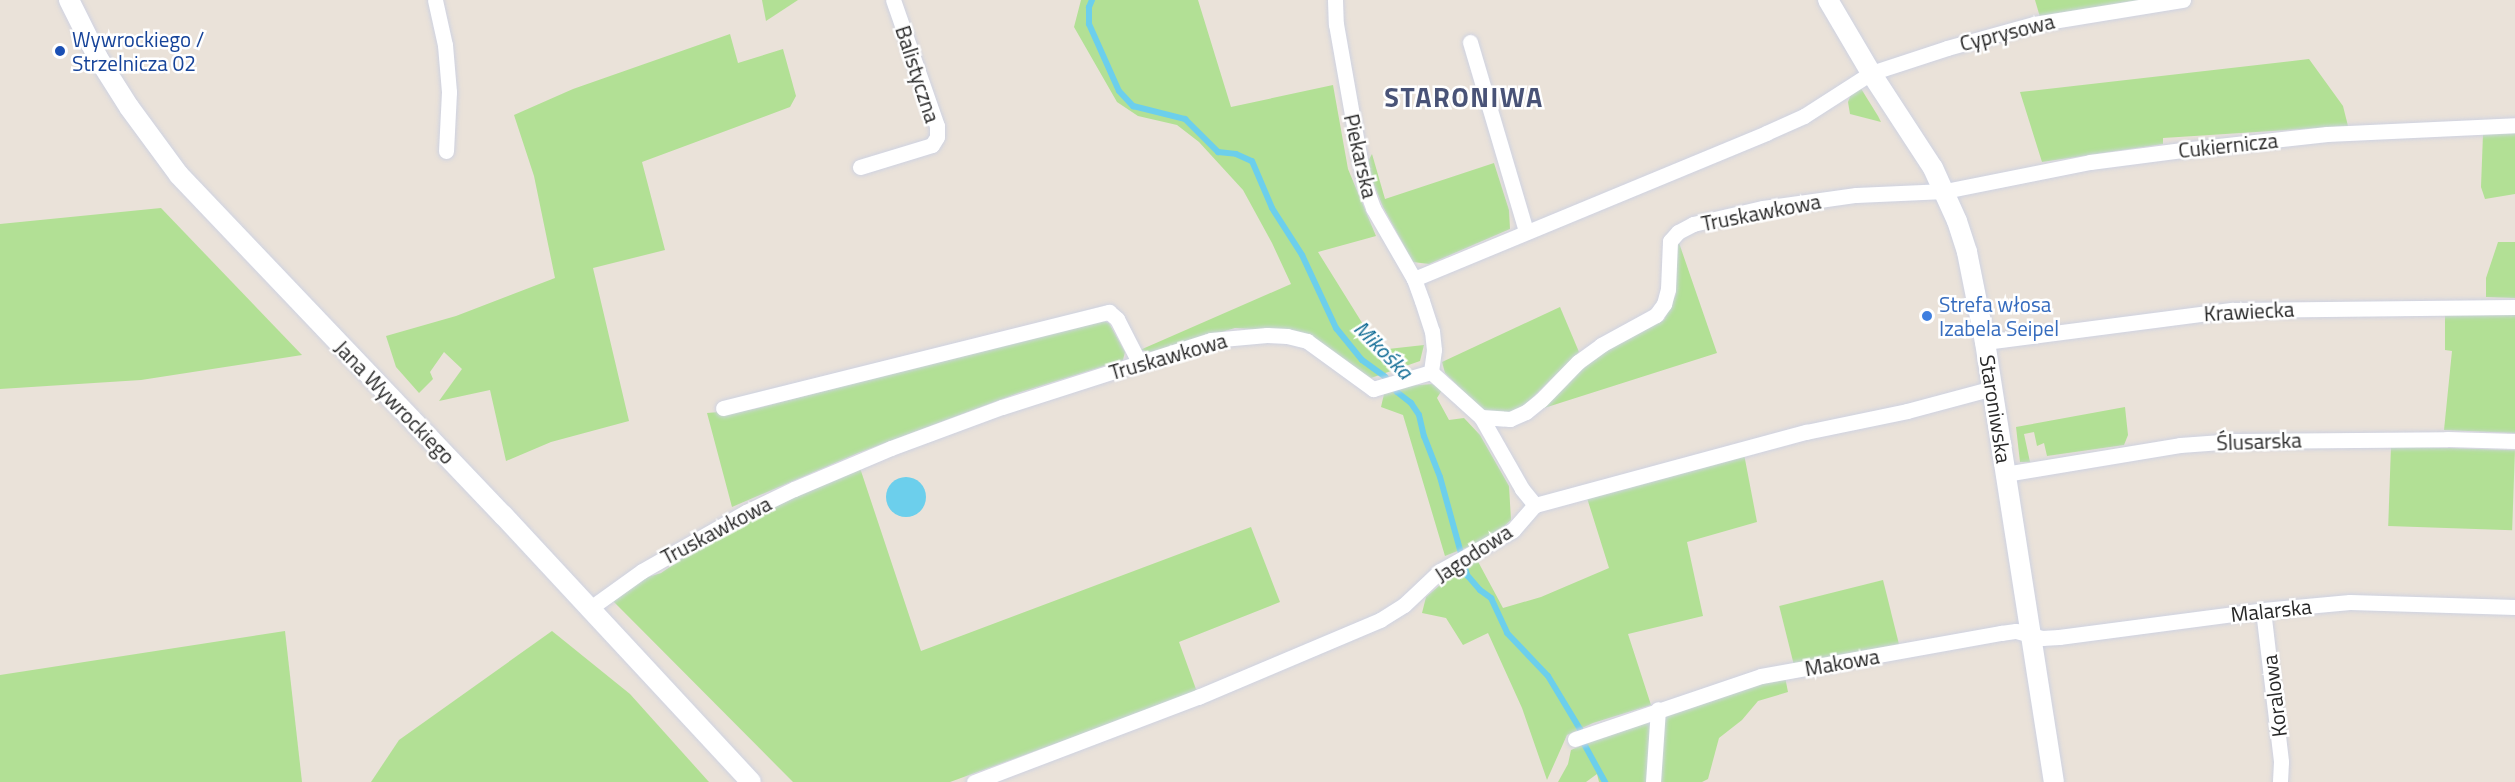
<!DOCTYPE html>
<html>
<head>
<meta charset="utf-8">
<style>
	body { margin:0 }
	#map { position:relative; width:2515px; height:782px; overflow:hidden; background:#eae2d9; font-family:"Titillium Web",sans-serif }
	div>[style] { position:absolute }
	.green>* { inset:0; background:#b2e095; transform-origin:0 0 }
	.water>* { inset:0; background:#6ccfec }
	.round { border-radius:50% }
	.stream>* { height:6px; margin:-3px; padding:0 3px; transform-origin:3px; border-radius:3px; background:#6ccfec }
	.roads { filter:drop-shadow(0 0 2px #ced2e1) drop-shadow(0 0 2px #ced2e1) }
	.minor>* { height:15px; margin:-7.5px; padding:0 7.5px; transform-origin:7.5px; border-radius:7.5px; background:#fff }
	.tertiary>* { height:20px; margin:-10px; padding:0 10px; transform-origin:10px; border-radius:10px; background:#fff }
	.dots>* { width:16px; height:16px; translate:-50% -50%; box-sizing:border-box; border:3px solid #fff; border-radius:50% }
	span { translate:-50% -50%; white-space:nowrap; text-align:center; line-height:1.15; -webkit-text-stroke:5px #fff; paint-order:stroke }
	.street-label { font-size:21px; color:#272727 }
	.transit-label { font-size:21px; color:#164399 }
	.left { translate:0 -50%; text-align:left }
	.shop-label { font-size:21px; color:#366cbe }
	.water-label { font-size:22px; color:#0f6b94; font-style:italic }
	.district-label { font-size:27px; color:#495377; font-weight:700; letter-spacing:1.5px }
</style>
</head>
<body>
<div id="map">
	<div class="green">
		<div style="clip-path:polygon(762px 0,798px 0,766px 21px)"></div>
		<div style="clip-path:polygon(1081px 0,1198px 0,1231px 107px,1333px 85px,1348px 169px,1376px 236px,1318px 252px,1379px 350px,1424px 345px,1420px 361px,1371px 378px,1291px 331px,1235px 328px,1155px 352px,1140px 350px,1291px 284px,1272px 243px,1243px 190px,1199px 142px,1177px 125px,1138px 116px,1117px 102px,1074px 27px)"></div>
		<div style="clip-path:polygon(2035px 0,2149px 0,2040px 17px)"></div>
		<div style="clip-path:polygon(730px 34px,738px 63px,783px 49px,796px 96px,790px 107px,642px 162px,665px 250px,593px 268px,629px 421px,551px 442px,506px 461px,490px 390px,439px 401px,462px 369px,444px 352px,430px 372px,433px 379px,419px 393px,396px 367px,386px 336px,456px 316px,555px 278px,534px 176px,514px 115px,573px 89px)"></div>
		<div style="clip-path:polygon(2309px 59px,2343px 106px,2348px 126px,2163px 138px,2163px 144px,2042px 162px,2020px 92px)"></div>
		<div style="clip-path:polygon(1860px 87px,1878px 116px,1881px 122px,1850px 114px,1848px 102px,1851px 94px)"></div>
		<div style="clip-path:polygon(2515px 131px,2515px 194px,2485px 199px,2481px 187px,2483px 134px)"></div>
		<div style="clip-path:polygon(1372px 154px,1385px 199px,1494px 163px,1509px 210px,1510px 229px,1429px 264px,1413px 262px,1383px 207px,1366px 165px)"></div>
		<div style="clip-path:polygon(161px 208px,302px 355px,141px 380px,0 389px,0 224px)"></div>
		<div style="clip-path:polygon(1678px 240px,1717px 353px,1541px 409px,1599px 353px,1664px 320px,1676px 294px,1675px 253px)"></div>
		<div style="clip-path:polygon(2498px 242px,2515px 242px,2515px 298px,2486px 297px,2486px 278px)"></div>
		<div style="clip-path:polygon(1560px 307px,1579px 352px,1521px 409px,1499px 415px,1483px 411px,1445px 373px,1442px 362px)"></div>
		<div style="clip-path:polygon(2515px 312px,2515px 433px,2444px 430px,2452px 351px,2445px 350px,2445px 314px)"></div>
		<div style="clip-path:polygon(1098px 319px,1109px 323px,1125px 352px,1123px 360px,1021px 392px,858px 453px,732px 507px,707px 413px,754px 409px)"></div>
		<div style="clip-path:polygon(1432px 384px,1442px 390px,1437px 398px,1449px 420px,1464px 418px,1480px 435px,1509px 486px,1511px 520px,1500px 530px,1478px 543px,1445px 556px,1403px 415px,1381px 407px,1384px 394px,1407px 386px)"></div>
		<div style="clip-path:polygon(2125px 407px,2128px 435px,2124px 445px,2047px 456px,2044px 443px,2037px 446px,2034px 432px,2024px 434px,2030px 462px,2020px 462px,2016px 427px)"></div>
		<div style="left:2391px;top:446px;width:124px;height:80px;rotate:2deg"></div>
		<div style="clip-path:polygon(1744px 454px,1757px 522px,1687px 542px,1703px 616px,1628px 634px,1651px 705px,1593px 723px,1567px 735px,1547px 780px,1522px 708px,1488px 633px,1463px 645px,1446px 618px,1422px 613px,1426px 597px,1447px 579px,1448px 571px,1475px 556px,1503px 608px,1541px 597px,1609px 568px,1587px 498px)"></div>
		<div style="clip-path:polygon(859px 465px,921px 651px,1251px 527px,1280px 602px,1179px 642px,1197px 692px,950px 782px,793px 782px,613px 601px,645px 578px,661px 573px,708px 541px)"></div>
		<div style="left:1883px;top:580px;width:68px;height:107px;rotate:76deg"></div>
		<div style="clip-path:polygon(285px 631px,302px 782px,0 782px,0 675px)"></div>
		<div style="clip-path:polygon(552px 631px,630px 694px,709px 782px,371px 782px,399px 740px)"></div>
		<div style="clip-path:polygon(1785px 677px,1788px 692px,1758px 701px,1742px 720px,1719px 738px,1708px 779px,1702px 782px,1661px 782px,1661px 719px,1667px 713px,1761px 682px)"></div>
		<div style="clip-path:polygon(1653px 715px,1648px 782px,1599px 782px,1597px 774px,1586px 782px,1558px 782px,1568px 764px,1571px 750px)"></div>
	</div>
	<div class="water">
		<div class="round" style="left:886px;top:477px;width:40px;height:40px"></div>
	</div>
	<div class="stream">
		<div style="left:1092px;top:0;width:8px;rotate:113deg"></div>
		<div style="left:1089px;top:7px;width:17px;rotate:90deg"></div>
		<div style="left:1089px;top:24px;width:73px;rotate:65.9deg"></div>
		<div style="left:1119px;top:91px;width:21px;rotate:47deg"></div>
		<div style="left:1133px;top:106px;width:54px;rotate:14deg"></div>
		<div style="left:1185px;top:119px;width:47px;rotate:45deg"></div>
		<div style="left:1218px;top:152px;width:18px;rotate:6deg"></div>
		<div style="left:1236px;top:154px;width:17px;rotate:24deg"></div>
		<div style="left:1252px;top:161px;width:51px;rotate:66.9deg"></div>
		<div style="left:1272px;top:208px;width:56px;rotate:57.4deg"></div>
		<div style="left:1302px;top:255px;width:81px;rotate:65deg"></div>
		<div style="left:1336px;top:328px;width:41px;rotate:50.9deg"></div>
		<div style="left:1362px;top:360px;width:29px;rotate:36deg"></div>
		<div style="left:1385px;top:377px;width:19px;rotate:51deg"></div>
		<div style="left:1397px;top:392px;width:18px;rotate:38deg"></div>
		<div style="left:1411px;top:403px;width:14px;rotate:56deg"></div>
		<div style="left:1419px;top:415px;width:22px;rotate:77deg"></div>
		<div style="left:1424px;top:436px;width:44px;rotate:68.7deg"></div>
		<div style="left:1440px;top:477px;width:102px;rotate:74.6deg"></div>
		<div style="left:1467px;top:575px;width:20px;rotate:49deg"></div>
		<div style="left:1480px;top:590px;width:14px;rotate:36deg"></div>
		<div style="left:1491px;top:598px;width:38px;rotate:65deg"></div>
		<div style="left:1507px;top:633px;width:59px;rotate:46.4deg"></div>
		<div style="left:1548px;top:676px;width:62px;rotate:58.9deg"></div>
		<div style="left:1580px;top:729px;width:13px;rotate:77deg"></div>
		<div style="left:1583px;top:742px;width:46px;rotate:61.2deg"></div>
	</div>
	<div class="roads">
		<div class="minor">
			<div style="left:435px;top:0;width:46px;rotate:77.5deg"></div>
			<div style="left:445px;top:45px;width:47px;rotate:85.1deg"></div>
			<div style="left:449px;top:92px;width:59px;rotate:92.9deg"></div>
			<div style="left:1335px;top:0;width:24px;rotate:88deg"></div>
			<div style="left:1336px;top:24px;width:161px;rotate:80deg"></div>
			<div style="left:1364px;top:183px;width:27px;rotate:70deg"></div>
			<div style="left:1373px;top:208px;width:82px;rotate:60deg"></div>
			<div style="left:1414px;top:279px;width:23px;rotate:70deg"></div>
			<div style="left:1422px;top:301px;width:32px;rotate:72deg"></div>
			<div style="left:1432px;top:331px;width:19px;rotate:84deg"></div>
			<div style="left:1434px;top:350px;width:22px;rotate:98deg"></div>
			<div style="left:1470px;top:42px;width:197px;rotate:73.5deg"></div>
			<div style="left:860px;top:167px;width:75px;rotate:-17deg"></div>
			<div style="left:932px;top:145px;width:9px;rotate:-58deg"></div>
			<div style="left:937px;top:137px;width:11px;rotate:-90deg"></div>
			<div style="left:937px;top:126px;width:133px;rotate:-109.2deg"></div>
			<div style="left:1414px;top:279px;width:381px;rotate:-22.5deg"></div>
			<div style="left:1766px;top:133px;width:42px;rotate:-24.1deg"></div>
			<div style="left:1804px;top:116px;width:80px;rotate:-32.7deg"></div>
			<div style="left:1871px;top:73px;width:80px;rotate:-18.2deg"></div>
			<div style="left:1947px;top:48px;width:90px;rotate:-15.4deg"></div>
			<div style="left:2034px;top:24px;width:151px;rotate:-9.2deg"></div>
			<div style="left:1985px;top:342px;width:250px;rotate:-7.4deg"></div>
			<div style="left:2233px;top:310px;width:282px;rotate:-0.6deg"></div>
			<div style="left:723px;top:408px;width:398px;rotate:-14deg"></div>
			<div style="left:1109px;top:312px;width:11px;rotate:41deg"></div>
			<div style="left:1117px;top:319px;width:48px;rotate:62.9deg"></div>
			<div style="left:1481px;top:417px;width:83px;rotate:60.3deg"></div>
			<div style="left:1522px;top:489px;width:21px;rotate:51deg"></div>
			<div style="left:2005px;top:474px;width:177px;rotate:-9.4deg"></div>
			<div style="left:2180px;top:445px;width:55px;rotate:-4.2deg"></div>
			<div style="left:2235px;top:441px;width:212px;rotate:-0.5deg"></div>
			<div style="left:2447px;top:439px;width:68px;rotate:1.7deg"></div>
			<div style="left:589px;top:609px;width:65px;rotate:-35.6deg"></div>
			<div style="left:642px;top:571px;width:120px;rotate:-29.6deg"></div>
			<div style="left:746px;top:512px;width:53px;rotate:-25.6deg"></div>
			<div style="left:794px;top:489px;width:105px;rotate:-22.9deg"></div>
			<div style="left:891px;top:448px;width:118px;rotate:-20.3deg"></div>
			<div style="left:1002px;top:407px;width:219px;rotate:-17.8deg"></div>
			<div style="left:1211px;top:340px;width:56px;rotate:-5.1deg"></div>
			<div style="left:1267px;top:335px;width:20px;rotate:3deg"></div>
			<div style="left:1287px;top:336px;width:21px;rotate:14deg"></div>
			<div style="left:1307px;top:341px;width:82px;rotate:36deg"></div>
			<div style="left:1373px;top:389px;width:60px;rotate:-16.3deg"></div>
			<div style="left:1431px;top:372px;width:67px;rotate:42deg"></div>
			<div style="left:1481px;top:417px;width:29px;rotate:4deg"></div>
			<div style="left:1510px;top:419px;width:17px;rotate:-24deg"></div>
			<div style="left:1526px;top:412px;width:19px;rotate:-39deg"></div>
			<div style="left:1541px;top:400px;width:53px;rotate:-45.8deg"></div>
			<div style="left:1578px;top:362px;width:29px;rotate:-36deg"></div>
			<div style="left:1601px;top:345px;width:63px;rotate:-28.6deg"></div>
			<div style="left:1656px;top:315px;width:14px;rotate:-54deg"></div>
			<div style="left:1664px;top:304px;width:16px;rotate:-75deg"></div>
			<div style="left:1668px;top:289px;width:48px;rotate:-87.6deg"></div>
			<div style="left:1670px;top:241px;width:12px;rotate:-48deg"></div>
			<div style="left:1678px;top:232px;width:17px;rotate:-28deg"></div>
			<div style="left:1693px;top:224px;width:72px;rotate:-12.9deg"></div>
			<div style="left:1763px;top:208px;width:94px;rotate:-8deg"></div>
			<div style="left:1856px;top:195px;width:89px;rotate:-2.6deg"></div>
			<div style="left:1945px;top:191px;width:148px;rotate:-11.3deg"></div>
			<div style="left:2090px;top:162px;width:93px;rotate:-7.4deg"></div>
			<div style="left:2182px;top:150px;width:146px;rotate:-6.3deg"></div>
			<div style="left:2327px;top:134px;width:188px;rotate:-2.7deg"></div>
			<div style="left:2263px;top:610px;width:153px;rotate:83.2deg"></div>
			<div style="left:2281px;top:762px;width:20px;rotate:93deg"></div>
			<div style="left:1575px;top:739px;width:196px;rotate:-18.7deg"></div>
			<div style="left:1761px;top:676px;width:244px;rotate:-10.2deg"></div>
			<div style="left:2001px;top:633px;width:15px;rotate:-8deg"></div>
			<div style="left:2016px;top:631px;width:27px;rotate:15deg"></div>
			<div style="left:2042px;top:638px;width:17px;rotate:-3deg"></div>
			<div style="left:2059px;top:637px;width:206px;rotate:-7.5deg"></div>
			<div style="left:2263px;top:610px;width:87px;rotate:-5.3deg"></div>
			<div style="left:2350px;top:602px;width:165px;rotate:1.7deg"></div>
			<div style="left:974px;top:782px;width:240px;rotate:-20.8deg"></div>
			<div style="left:1198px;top:697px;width:198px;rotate:-22.9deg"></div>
			<div style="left:1380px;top:620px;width:28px;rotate:-32deg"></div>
			<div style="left:1404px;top:605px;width:50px;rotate:-43.4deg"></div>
			<div style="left:1440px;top:571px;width:84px;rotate:-29.3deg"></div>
			<div style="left:1513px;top:530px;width:33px;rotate:-49deg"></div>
			<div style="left:1535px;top:505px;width:281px;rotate:-15.1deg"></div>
			<div style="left:1806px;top:432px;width:103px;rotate:-11.7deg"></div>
			<div style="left:1907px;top:411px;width:89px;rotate:-15deg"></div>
			<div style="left:1653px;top:782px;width:73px;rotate:-86.1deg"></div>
		</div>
		<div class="tertiary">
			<div style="left:69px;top:0;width:65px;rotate:63.4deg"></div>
			<div style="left:98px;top:58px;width:58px;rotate:57.7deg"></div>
			<div style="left:129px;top:107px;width:84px;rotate:53.7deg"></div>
			<div style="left:179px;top:175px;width:470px;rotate:46.4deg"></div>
			<div style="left:503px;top:515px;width:364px;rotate:47.1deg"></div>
			<div style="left:1828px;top:0;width:85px;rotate:59.5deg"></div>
			<div style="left:1871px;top:73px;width:113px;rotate:56.9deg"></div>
			<div style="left:1933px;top:168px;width:58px;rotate:65.6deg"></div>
			<div style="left:1957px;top:221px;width:33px;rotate:72deg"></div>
			<div style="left:1967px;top:252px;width:92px;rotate:78.7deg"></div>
			<div style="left:1985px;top:342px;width:445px;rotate:81.1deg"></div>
		</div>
	</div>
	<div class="dots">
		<div style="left:60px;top:51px;background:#1a4fb4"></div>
		<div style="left:1927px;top:316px;background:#3f7fe0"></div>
	</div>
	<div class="street-label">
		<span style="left:2007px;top:32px;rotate:-14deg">Cyprysowa</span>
		<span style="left:918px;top:74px;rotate:72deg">Balistyczna</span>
		<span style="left:2228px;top:145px;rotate:-6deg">Cukiernicza</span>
		<span style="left:1361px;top:156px;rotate:77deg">Piekarska</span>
		<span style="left:1761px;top:212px;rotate:-11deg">Truskawkowa</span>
		<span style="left:2249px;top:311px;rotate:-3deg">Krawiecka</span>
		<span style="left:1168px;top:356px;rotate:-16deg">Truskawkowa</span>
		<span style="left:395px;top:402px;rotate:46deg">Jana Wywrockiego</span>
		<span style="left:1996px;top:409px;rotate:81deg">Staroniwska</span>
		<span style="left:2259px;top:441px;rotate:-2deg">Ślusarska</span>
		<span style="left:716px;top:530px;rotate:-28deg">Truskawkowa</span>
		<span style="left:1473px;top:553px;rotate:-33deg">Jagodowa</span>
		<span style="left:2271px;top:610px;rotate:-6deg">Malarska</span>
		<span style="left:1842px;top:662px;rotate:-10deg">Makowa</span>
		<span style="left:2274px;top:696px;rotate:-97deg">Koralowa</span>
	</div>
	<div class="transit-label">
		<span class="left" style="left:72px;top:51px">Wywrockiego /<br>Strzelnicza 02</span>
	</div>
	<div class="shop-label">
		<span class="left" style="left:1939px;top:316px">Strefa włosa<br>Izabela Seipel</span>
	</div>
	<div class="water-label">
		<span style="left:1383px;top:350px;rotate:45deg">Mikośka</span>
	</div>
	<div class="district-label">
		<span style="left:1464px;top:97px">STARONIWA</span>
	</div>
</div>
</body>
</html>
